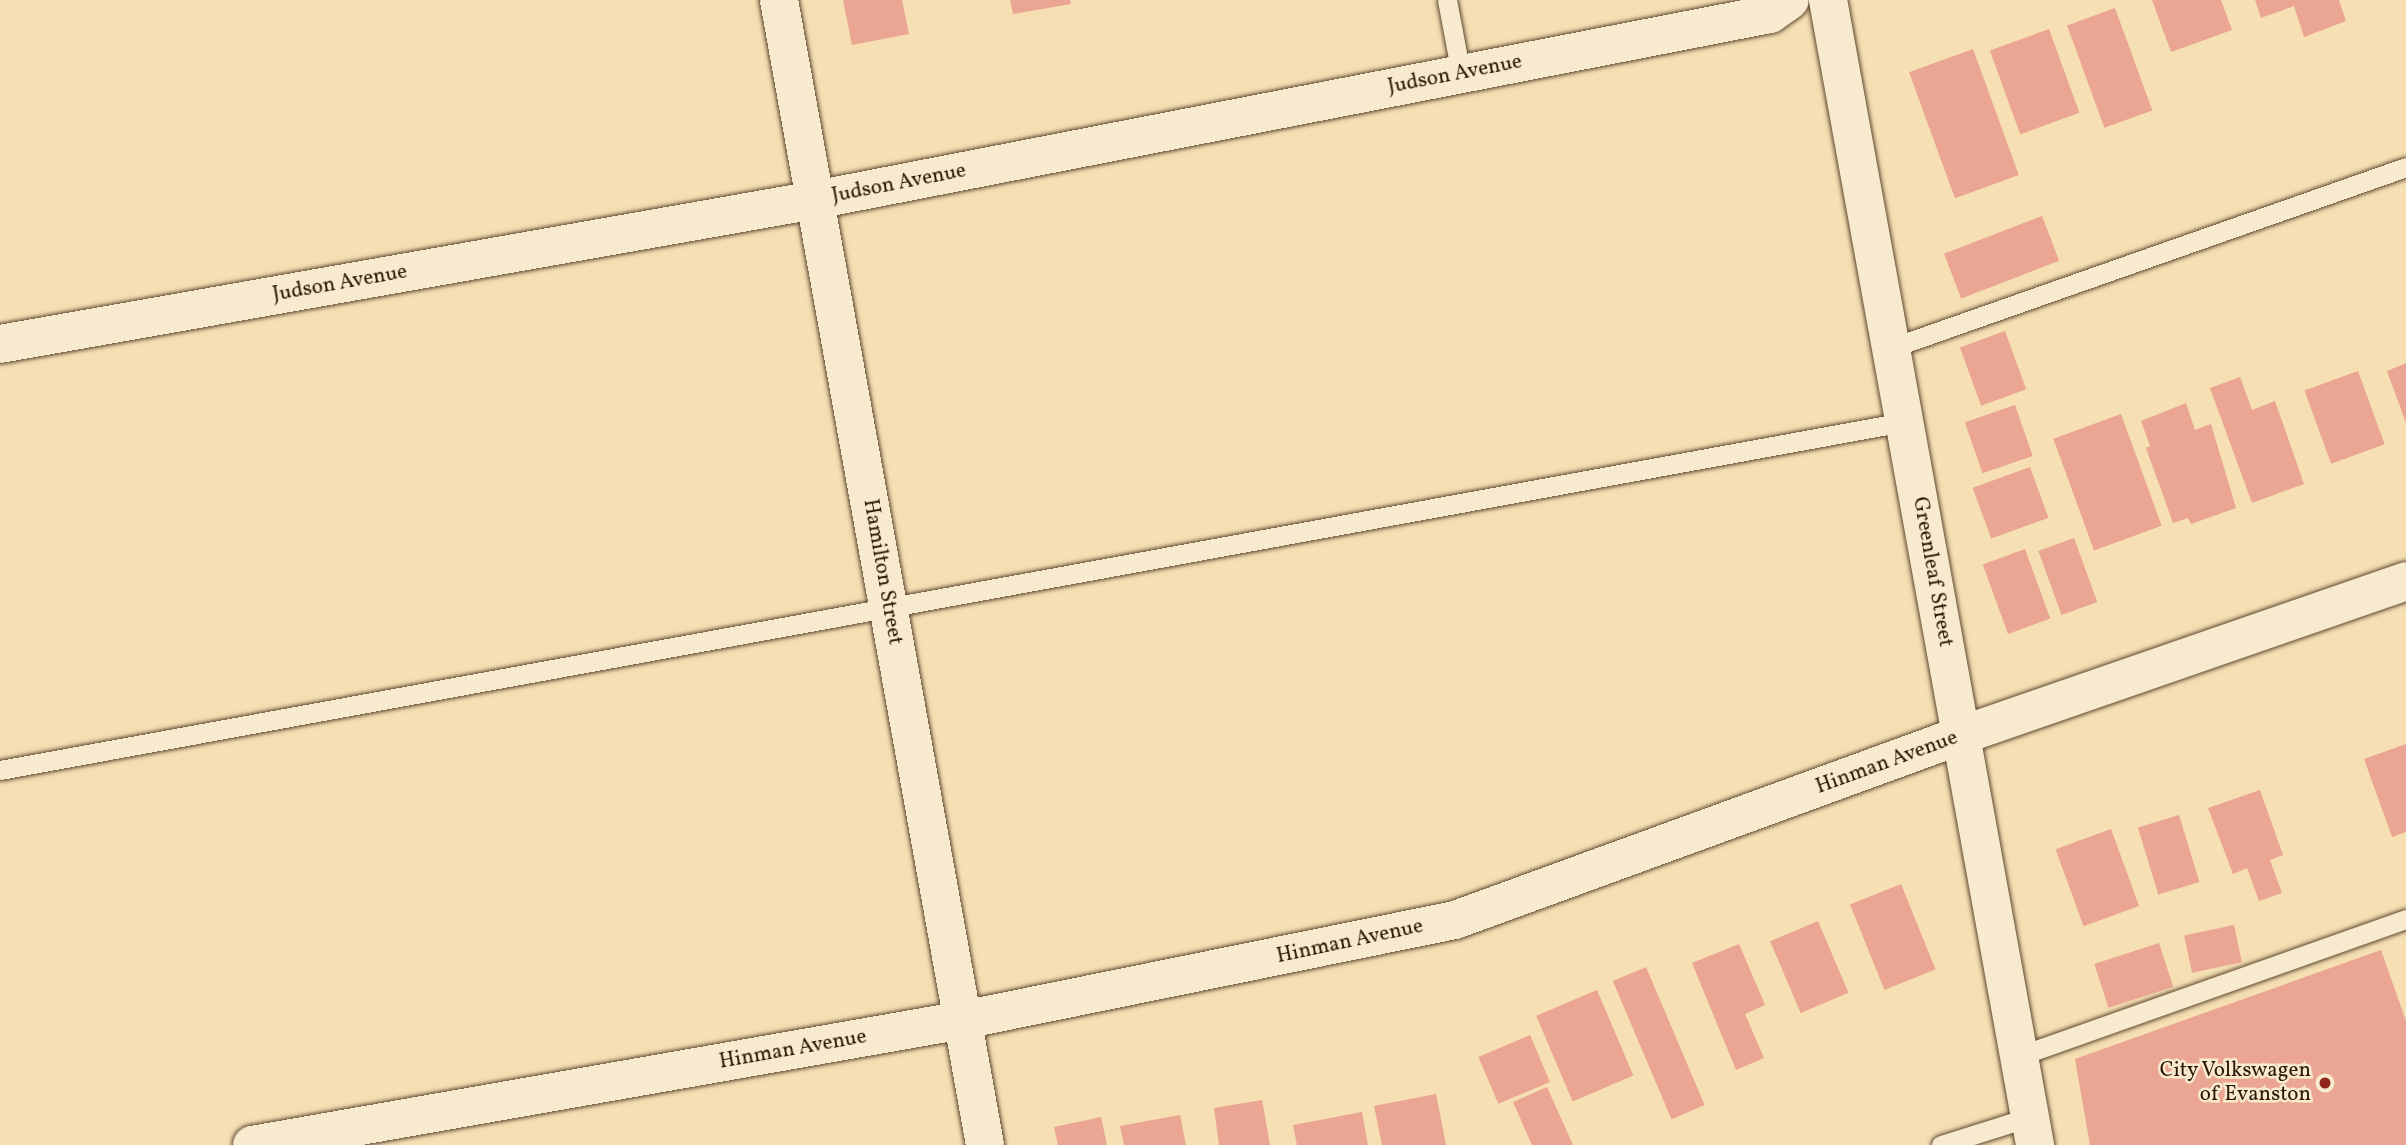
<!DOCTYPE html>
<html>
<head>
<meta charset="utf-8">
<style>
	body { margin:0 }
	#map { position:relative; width:2406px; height:1145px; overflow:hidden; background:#f5dfb3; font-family:Vollkorn,serif }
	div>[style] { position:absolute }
	.building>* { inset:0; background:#eba593; transform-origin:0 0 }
	.roads { filter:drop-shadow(0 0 2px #5e4830) drop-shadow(0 0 2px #5e4830) }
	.service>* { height:19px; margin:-9.5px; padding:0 9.5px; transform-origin:9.5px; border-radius:9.5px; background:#f8eace }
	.minor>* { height:38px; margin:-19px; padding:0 19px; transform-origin:19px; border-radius:19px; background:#f8eace }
	.dots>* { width:19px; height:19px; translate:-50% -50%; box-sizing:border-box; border:4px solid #f8eace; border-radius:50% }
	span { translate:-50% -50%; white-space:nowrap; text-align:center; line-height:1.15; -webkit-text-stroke:5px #f8eace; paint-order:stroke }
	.street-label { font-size:21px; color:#2c1605 }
	.poi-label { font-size:21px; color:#2c1605 }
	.right { translate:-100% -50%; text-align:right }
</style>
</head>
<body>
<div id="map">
	<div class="building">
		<div style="clip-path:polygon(843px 0,902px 0,909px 34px,852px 45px)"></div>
		<div style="clip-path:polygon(1010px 0,1070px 0,1071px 4px,1013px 14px)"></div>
		<div style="clip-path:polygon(2152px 0,2221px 0,2232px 30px,2171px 52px)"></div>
		<div style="clip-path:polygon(2255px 0,2339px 0,2346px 21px,2304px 37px,2294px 6px,2261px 18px)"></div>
		<div style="left:2115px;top:8px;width:109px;height:51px;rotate:70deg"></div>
		<div style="left:2049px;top:29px;width:89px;height:63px;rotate:70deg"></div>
		<div style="left:1973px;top:49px;width:134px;height:68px;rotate:70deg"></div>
		<div style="left:2042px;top:216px;width:48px;height:105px;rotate:69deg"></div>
		<div style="left:2005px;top:331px;width:62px;height:48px;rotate:70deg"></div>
		<div style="clip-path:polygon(2406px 363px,2406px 423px,2387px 371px)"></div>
		<div style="left:2358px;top:371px;width:78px;height:57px;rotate:70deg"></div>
		<div style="clip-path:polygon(2240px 377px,2252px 410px,2275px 401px,2304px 484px,2252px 503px,2210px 388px)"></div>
		<div style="clip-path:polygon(2186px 403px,2195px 430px,2211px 424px,2236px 508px,2191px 524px,2188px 518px,2173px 523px,2146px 448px,2150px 446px,2141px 421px)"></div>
		<div style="left:2015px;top:405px;width:54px;height:53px;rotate:71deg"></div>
		<div style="left:2121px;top:414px;width:119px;height:72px;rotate:70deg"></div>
		<div style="left:2030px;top:467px;width:54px;height:61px;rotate:70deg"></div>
		<div style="left:2074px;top:538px;width:68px;height:38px;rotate:70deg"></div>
		<div style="left:2025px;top:549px;width:74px;height:45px;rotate:70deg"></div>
		<div style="clip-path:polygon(2406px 744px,2406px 832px,2392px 837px,2364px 759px)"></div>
		<div style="clip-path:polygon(2260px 790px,2283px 855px,2270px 860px,2282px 893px,2259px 901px,2247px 868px,2233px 874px,2208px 808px)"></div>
		<div style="left:2179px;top:815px;width:70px;height:43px;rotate:73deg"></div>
		<div style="left:2111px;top:829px;width:82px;height:59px;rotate:70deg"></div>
		<div style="left:1901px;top:884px;width:92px;height:55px;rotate:68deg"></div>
		<div style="left:1818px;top:921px;width:78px;height:52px;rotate:67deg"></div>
		<div style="left:2234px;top:925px;width:38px;height:51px;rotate:78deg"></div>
		<div style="left:2159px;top:943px;width:46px;height:68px;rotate:72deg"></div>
		<div style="clip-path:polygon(1739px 944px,1765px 1005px,1745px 1014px,1764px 1058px,1736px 1070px,1692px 963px)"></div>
		<div style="clip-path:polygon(2381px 950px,2406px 1021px,2406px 1145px,2090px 1145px,2075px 1059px)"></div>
		<div style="left:1646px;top:967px;width:150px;height:36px;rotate:67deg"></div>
		<div style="left:1597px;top:990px;width:93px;height:66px;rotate:67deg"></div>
		<div style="left:1530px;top:1035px;width:51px;height:56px;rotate:67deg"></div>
		<div style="clip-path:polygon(1547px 1087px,1573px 1145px,1532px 1145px,1513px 1102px)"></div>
		<div style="clip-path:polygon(1436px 1094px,1446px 1145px,1382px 1145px,1374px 1106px)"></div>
		<div style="clip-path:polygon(1262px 1100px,1270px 1145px,1219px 1145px,1214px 1108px)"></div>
		<div style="clip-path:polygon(1362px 1112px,1368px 1145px,1297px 1145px,1293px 1125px)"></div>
		<div style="clip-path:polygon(1180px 1115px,1186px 1145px,1124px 1145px,1120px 1126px)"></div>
		<div style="clip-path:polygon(1101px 1117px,1107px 1145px,1058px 1145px,1054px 1127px)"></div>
	</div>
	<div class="roads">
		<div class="service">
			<div style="left:1447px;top:0;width:75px;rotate:79.3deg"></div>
			<div style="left:1891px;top:348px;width:546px;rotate:-19.36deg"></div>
			<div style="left:0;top:770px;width:1936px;rotate:-10.36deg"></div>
			<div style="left:2019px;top:1056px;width:411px;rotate:-19.5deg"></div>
			<div style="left:1941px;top:1145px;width:93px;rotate:-17.5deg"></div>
		</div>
		<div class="minor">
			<div style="left:779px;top:0;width:1163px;rotate:79.8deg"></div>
			<div style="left:1828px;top:0;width:1164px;rotate:79.75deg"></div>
			<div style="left:0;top:344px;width:828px;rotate:-10.02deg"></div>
			<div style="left:815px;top:200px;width:973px;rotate:-11.02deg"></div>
			<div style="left:1770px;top:14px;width:24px;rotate:-35deg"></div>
			<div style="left:252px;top:1145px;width:722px;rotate:-9.97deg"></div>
			<div style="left:963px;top:1020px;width:502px;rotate:-11.49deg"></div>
			<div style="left:1455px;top:920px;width:540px;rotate:-20.05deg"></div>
			<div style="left:1962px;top:735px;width:470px;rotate:-19.1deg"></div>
		</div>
	</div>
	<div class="dots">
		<div style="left:2325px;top:1083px;background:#8f2418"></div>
	</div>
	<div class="street-label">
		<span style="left:1455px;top:75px;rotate:-11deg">Judson Avenue</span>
		<span style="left:899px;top:184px;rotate:-11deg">Judson Avenue</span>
		<span style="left:340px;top:284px;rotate:-10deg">Judson Avenue</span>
		<span style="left:882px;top:572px;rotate:80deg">Hamilton Street</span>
		<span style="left:1932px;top:572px;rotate:80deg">Greenleaf Street</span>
		<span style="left:1887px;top:763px;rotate:-20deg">Hinman Avenue</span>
		<span style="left:1350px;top:942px;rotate:-12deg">Hinman Avenue</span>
		<span style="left:793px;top:1050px;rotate:-10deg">Hinman Avenue</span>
	</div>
	<div class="poi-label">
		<span class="right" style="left:2311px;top:1083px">City Volkswagen<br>of Evanston</span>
	</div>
</div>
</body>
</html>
